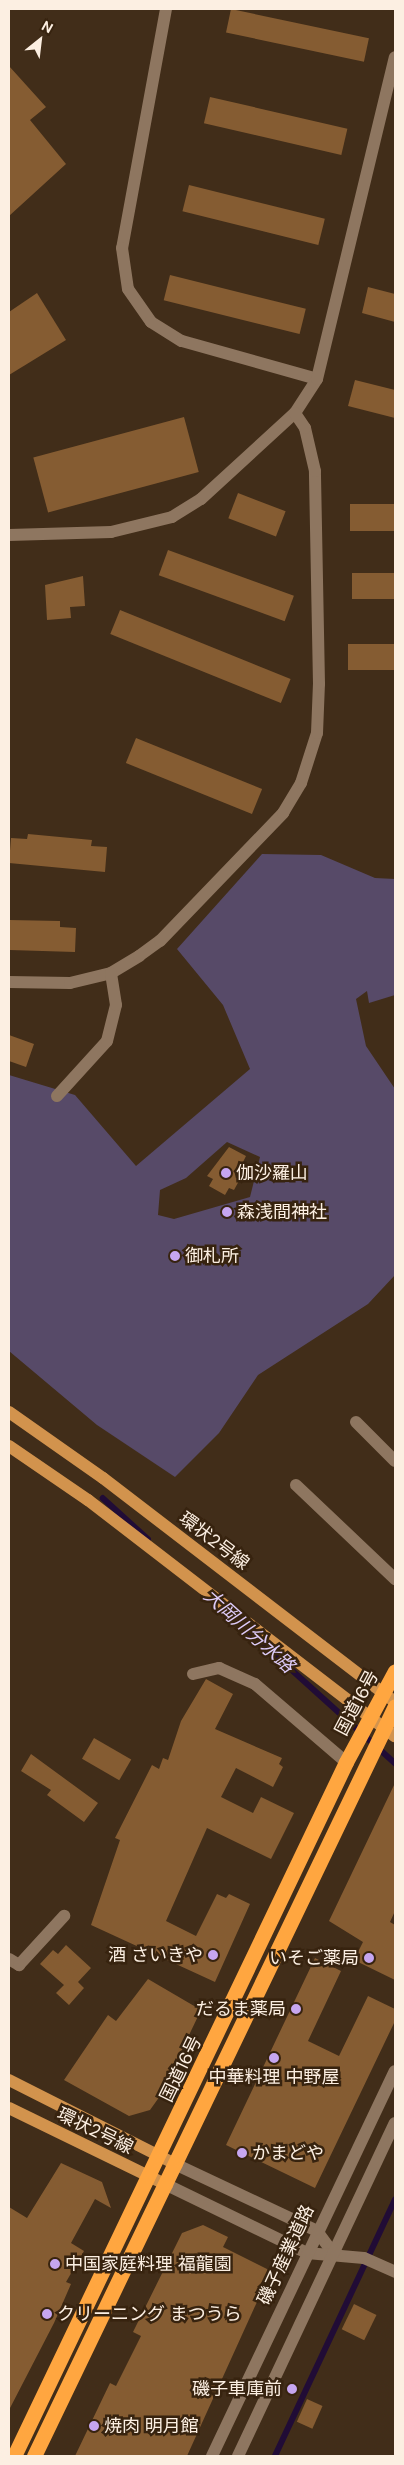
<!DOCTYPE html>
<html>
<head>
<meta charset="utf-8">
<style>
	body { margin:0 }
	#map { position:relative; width:404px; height:2465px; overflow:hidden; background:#412d19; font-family:"DM Sans","Noto Sans JP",sans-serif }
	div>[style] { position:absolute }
	.green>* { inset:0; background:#574a68 }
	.stream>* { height:5.5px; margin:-2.75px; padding:0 2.75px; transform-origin:2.75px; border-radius:2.75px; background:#210c36 }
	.building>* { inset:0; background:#855c32; transform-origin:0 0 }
	.minor>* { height:12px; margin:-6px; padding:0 6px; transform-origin:6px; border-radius:6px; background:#8e7660 }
	.major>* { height:12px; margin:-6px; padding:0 6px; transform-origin:6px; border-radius:6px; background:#d2934d }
	.highway>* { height:15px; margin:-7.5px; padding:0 7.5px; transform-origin:7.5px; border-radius:7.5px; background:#ffa640 }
	.dots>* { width:14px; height:14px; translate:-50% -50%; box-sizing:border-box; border:2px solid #37230f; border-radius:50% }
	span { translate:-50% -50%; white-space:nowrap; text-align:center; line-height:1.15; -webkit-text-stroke:5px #37230f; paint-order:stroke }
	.poi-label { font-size:18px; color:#fcefe2 }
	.left { translate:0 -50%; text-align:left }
	.right { translate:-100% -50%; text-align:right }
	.street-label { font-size:18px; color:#fcefe2 }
	.water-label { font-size:19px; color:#ddcbf8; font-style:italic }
	.frame { position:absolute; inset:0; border:10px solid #fcefe2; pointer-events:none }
	.north { position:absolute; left:15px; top:15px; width:50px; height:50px; -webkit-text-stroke:4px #37230f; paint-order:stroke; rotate:29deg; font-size:14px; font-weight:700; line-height:20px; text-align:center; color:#fcefe2 }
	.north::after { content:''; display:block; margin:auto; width:18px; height:22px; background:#fcefe2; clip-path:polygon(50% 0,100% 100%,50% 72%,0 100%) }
</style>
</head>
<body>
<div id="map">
	<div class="green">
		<div style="clip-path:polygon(evenodd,262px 854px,321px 855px,375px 878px,395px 879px,395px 995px,369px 1003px,367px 991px,356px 999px,366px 1046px,395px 1089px,395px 1275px,368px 1304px,258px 1375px,219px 1433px,175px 1477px,97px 1425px,9px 1351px,9px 1075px,75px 1095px,136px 1166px,250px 1069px,223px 1005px,177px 949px,262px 854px,227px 1142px,260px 1157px,250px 1197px,174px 1219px,158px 1215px,160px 1190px,186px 1178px,227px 1142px)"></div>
	</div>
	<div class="stream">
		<div style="left:103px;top:1498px;width:61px;rotate:42.3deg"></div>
		<div style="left:251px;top:1633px;width:194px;rotate:42.1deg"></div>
		<div style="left:275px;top:2456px;width:283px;rotate:-64.9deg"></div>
	</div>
	<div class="building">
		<div style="left:231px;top:9px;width:141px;height:24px;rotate:12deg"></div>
		<div style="clip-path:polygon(9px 66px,46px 107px,30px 120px,66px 164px,9px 216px)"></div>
		<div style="left:210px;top:97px;width:141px;height:27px;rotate:13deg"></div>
		<div style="left:189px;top:185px;width:140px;height:27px;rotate:14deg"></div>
		<div style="left:170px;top:275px;width:140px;height:26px;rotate:14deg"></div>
		<div style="clip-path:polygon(368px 287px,395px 294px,395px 322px,362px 313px)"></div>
		<div style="clip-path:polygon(37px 293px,66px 340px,9px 375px,9px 312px)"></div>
		<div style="clip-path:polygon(355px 380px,395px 390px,395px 418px,348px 406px)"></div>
		<div style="left:184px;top:417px;width:57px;height:156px;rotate:75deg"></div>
		<div style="left:238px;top:493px;width:51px;height:27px;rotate:21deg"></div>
		<div style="left:350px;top:504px;width:45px;height:27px"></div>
		<div style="left:168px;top:550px;width:134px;height:27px;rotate:20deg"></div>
		<div style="left:352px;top:573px;width:43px;height:26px"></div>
		<div style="clip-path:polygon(83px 576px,85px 606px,70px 607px,71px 618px,47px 620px,45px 585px)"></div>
		<div style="left:120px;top:610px;width:184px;height:26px;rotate:22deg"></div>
		<div style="left:395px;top:644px;width:26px;height:47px;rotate:90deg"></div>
		<div style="left:136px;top:738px;width:136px;height:27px;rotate:22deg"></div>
		<div style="clip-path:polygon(28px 834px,92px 840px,91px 846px,107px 847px,105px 872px,9px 863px,11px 838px,27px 839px)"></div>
		<div style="clip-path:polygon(9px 920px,60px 921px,60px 927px,76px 928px,75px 952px,10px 950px)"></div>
		<div style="clip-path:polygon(9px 1035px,34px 1044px,26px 1067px,9px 1061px)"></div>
		<div style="clip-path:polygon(229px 1147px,246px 1156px,240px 1168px,245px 1170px,234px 1190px,229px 1188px,225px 1195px,209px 1186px,213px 1179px,207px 1176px)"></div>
		<div style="clip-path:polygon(206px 1679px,233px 1694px,215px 1729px,282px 1758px,279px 1764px,283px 1767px,273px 1787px,236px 1768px,221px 1797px,253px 1813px,261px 1797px,294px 1813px,271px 1859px,207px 1828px,166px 1921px,196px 1936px,217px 1894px,226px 1898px,229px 1894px,250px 1904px,215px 1982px,91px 1925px,120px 1840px,115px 1838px,152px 1765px,159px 1769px,163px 1758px,168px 1760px,181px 1721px)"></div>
		<div style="left:94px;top:1738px;width:43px;height:24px;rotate:30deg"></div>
		<div style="clip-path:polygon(31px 1754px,98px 1803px,84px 1822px,47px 1795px,51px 1790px,21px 1771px)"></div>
		<div style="clip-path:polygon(395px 1783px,395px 1911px,390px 1922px,395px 1925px,395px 1980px,354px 1960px,363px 1942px,329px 1921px)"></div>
		<div style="clip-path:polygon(66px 1945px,91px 1968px,78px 1982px,84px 1988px,69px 2005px,56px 1993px,64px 1985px,40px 1964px,53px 1950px,58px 1954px)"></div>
		<div style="clip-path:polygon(315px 1958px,341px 1971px,308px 2041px,339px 2056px,368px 1996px,395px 2009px,395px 2021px,315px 2188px,226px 2145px)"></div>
		<div style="clip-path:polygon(148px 1979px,201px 2010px,160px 2096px,150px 2110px,129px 2116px,64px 2080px,108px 2015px,116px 2021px)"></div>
		<div style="clip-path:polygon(61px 2163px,102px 2182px,111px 2208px,95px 2199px,71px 2243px,84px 2251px,66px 2282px,71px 2284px,54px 2323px,9px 2410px,9px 2207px,27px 2218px)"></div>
		<div style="clip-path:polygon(203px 2225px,228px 2237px,223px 2247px,271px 2271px,187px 2456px,75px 2456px,110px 2383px,116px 2386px,141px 2336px,133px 2332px,182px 2233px)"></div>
		<div style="left:354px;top:2304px;width:25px;height:28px;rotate:26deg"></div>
		<div style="left:307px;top:2399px;width:17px;height:25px;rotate:24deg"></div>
	</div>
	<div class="minor">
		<div style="left:166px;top:9px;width:243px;rotate:100.4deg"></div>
		<div style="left:122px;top:248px;width:41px;rotate:81.7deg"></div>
		<div style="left:128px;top:289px;width:40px;rotate:55.1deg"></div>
		<div style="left:151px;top:322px;width:36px;rotate:32deg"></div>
		<div style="left:182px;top:341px;width:140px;rotate:15.7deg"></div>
		<div style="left:9px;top:535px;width:102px;rotate:-1.7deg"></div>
		<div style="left:111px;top:532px;width:63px;rotate:-13.8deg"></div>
		<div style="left:172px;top:517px;width:34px;rotate:-32deg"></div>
		<div style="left:201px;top:499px;width:127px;rotate:-42.5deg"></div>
		<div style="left:295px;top:413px;width:40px;rotate:-57.1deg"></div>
		<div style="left:317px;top:379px;width:331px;rotate:-76.4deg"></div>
		<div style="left:9px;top:982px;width:61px;rotate:0.9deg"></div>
		<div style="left:70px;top:983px;width:42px;rotate:-13.7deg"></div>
		<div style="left:111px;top:973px;width:33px;rotate:-31deg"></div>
		<div style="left:139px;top:956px;width:26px;rotate:-36deg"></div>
		<div style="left:160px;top:941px;width:178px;rotate:-46.1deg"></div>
		<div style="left:283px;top:813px;width:35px;rotate:-59deg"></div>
		<div style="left:301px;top:783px;width:52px;rotate:-72.3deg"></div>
		<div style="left:317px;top:733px;width:49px;rotate:-87.7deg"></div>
		<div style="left:319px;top:684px;width:213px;rotate:-91.1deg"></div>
		<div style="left:315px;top:471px;width:44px;rotate:-103.1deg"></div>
		<div style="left:305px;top:428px;width:18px;rotate:-124deg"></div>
		<div style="left:57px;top:1096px;width:74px;rotate:-47.7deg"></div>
		<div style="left:107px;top:1041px;width:37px;rotate:-76deg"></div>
		<div style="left:116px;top:1005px;width:32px;rotate:-99deg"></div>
		<div style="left:356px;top:1422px;width:55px;rotate:45deg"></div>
		<div style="left:296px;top:1485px;width:137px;rotate:43.5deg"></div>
		<div style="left:193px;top:1674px;width:27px;rotate:-13deg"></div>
		<div style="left:219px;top:1668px;width:39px;rotate:24deg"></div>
		<div style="left:255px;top:1684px;width:120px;rotate:40.6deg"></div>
		<div style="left:9px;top:1959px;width:12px;rotate:31deg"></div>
		<div style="left:19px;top:1965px;width:67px;rotate:-47.4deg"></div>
		<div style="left:177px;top:2165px;width:155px;rotate:25.2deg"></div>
		<div style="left:317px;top:2231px;width:27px;rotate:54deg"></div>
		<div style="left:167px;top:2185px;width:156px;rotate:25.9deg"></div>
		<div style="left:307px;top:2253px;width:57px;rotate:5deg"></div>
		<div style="left:364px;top:2258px;width:34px;rotate:24deg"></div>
		<div style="left:212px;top:2456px;width:426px;rotate:-64.6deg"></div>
		<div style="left:238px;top:2456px;width:368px;rotate:-64.8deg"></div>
	</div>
	<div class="major">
		<div style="left:9px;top:1412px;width:115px;rotate:35.1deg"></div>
		<div style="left:103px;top:1478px;width:368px;rotate:37.5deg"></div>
		<div style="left:9px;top:1446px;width:96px;rotate:34.4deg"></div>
		<div style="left:88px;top:1500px;width:387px;rotate:37.6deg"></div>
		<div style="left:9px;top:2080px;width:188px;rotate:26.8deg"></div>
		<div style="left:9px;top:2108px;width:176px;rotate:26deg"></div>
	</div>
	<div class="highway">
		<div style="left:14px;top:2456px;width:769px;rotate:-64.43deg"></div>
		<div style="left:346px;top:1762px;width:103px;rotate:-61.7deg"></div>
		<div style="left:34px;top:2456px;width:832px;rotate:-64.3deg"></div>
	</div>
	<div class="dots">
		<div style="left:226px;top:1173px;background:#c6a6f0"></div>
		<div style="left:227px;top:1212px;background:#c6a6f0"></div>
		<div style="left:175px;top:1256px;background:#c6a6f0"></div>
		<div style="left:213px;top:1955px;background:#c6a6f0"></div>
		<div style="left:369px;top:1958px;background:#c6a6f0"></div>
		<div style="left:296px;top:2009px;background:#c6a6f0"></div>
		<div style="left:274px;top:2058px;background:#c6a6f0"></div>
		<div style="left:242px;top:2153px;background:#c6a6f0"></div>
		<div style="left:55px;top:2264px;background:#c6a6f0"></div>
		<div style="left:47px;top:2314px;background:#c6a6f0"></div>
		<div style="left:292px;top:2389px;background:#c6a6f0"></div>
		<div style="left:94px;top:2426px;background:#c6a6f0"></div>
	</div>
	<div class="poi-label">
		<span class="left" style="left:236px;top:1173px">伽沙羅山</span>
		<span class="left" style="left:237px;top:1212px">森浅間神社</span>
		<span class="left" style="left:185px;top:1256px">御札所</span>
		<span class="right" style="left:203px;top:1955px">酒 さいきや</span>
		<span class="right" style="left:359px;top:1958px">いそご薬局</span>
		<span class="right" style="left:286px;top:2009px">だるま薬局</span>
		<span style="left:274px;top:2077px">中華料理 中野屋</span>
		<span class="left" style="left:252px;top:2153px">かまどや</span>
		<span class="left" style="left:65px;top:2264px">中国家庭料理 福龍園</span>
		<span class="left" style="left:57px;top:2314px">クリーニング まつうら</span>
		<span class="right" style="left:282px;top:2389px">磯子車庫前</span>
		<span class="left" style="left:104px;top:2426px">焼肉 明月館</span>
	</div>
	<div class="street-label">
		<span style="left:214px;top:1541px;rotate:37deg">環状2号線</span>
		<span style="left:357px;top:1703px;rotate:-62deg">国道16号</span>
		<span style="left:181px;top:2069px;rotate:-64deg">国道16号</span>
		<span style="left:95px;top:2131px;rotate:26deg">環状2号線</span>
		<span style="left:286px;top:2255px;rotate:-65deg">磯子産業道路</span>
	</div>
	<div class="water-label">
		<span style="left:249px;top:1631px;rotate:42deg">大岡川分水路</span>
	</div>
	<div class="frame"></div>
	<div class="north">N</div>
</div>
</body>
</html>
